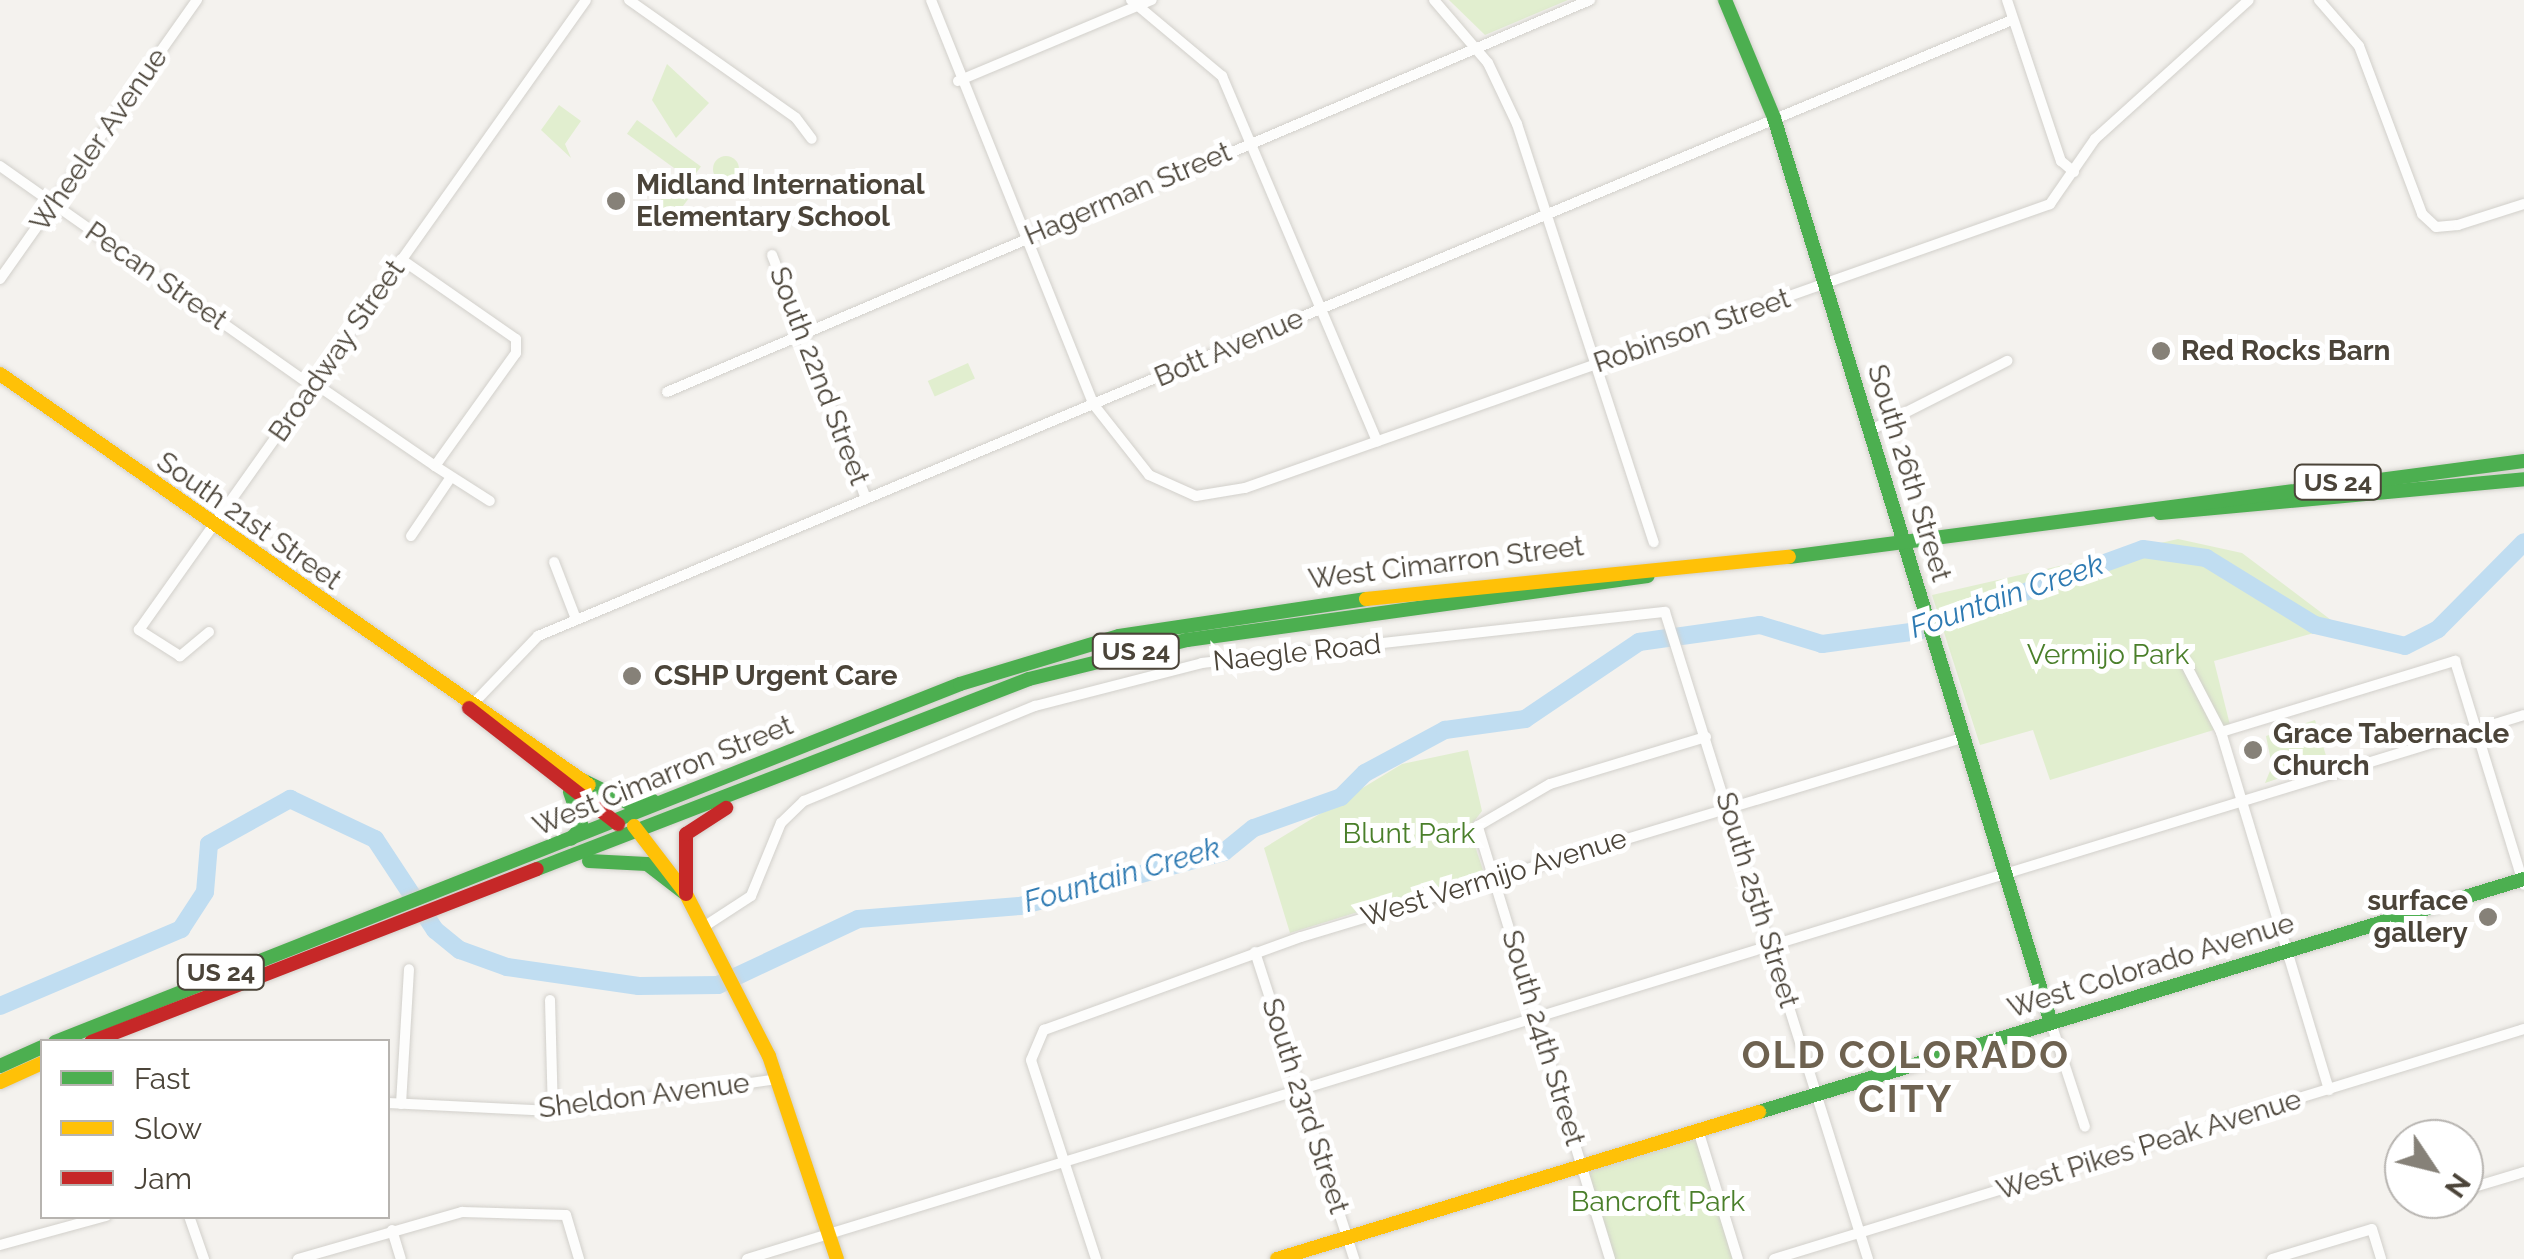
<!DOCTYPE html>
<html>
<head>
<meta charset="utf-8">
<style>
	body { margin:0 }
	#map { position:relative; width:2524px; height:1259px; overflow:hidden; background:#f4f2ee; font-family:Raleway,sans-serif }
	div>[style] { position:absolute }
	.green>* { inset:0; background:#e1eecf; transform-origin:0 0 }
	.round { border-radius:50% }
	.river>* { height:18px; margin:-9px; padding:0 9px; transform-origin:9px; border-radius:9px; background:#c0ddf1 }
	.roads { filter:drop-shadow(0 0 2px #d2d0cb) drop-shadow(0 0 2px #d2d0cb) }
	.street>* { height:10px; margin:-5px; padding:0 5px; transform-origin:5px; border-radius:5px; background:#fdfdfc }
	.fast>* { height:14px; margin:-7px; padding:0 7px; transform-origin:7px; border-radius:7px; background:#4caf50 }
	.slow>* { height:14px; margin:-7px; padding:0 7px; transform-origin:7px; border-radius:7px; background:#ffc107 }
	.jam>* { height:14px; margin:-7px; padding:0 7px; transform-origin:7px; border-radius:7px; background:#c62828 }
	.dots>* { width:28px; height:28px; translate:-50% -50%; box-sizing:border-box; border:5px solid #fff; border-radius:50% }
	span { translate:-50% -50%; white-space:nowrap; text-align:center; line-height:1.15; -webkit-text-stroke:10px #fff; paint-order:stroke }
	.shield-label span { padding:2px 8px; background:#fff; border:2px solid; border-radius:8px; -webkit-text-stroke-width:0 }
	.shield-label { font-size:25px; color:#4b4439; font-weight:700 }
	.street-label { font-size:28px; color:#4b4439 }
	.poi-label { font-size:28px; color:#4b4439; font-weight:700 }
	.left { translate:0 -50%; text-align:left }
	.right { translate:-100% -50%; text-align:right }
	.park-label { font-size:28px; color:#4a7f2a }
	.water-label { font-size:30px; color:#2e7ab2; font-style:italic }
	.district-label { font-size:38px; color:#6e6250; font-weight:700; letter-spacing:2.5px }
	.legend { position:absolute; left:40px; top:1039px; width:350px; height:180px; box-sizing:border-box; background:#fff; border:2px solid #b7b4b0; margin:0; padding:12px 18px; list-style:none; font-size:30px; color:#4b4439 }
	.legend li { display:flex; align-items:center; gap:20px; height:50px }
	.legend b { width:50px; border:2px solid #b7b4b0 }
	.north { position:absolute; left:2384px; top:1119px; width:100px; height:100px; box-sizing:border-box; background:#fff; border:2px solid #b7b4b0; border-radius:50%; rotate:125deg; font-size:28px; font-weight:700; line-height:40px; text-align:center; color:#4b4439 }
	.north::after { content:''; display:block; margin:auto; width:35px; height:45px; background:#868178; clip-path:polygon(50% 0,100% 100%,50% 72%,0 100%) }
</style>
</head>
<body>
<div id="map">
	<div class="green">
		<div style="clip-path:polygon(1449px 0,1568px 0,1485px 35px)"></div>
		<div style="clip-path:polygon(667px 64px,709px 103px,676px 138px,652px 100px)"></div>
		<div style="clip-path:polygon(559px 105px,581px 121px,565px 144px,571px 158px,541px 130px)"></div>
		<div style="left:637px;top:120px;width:79px;height:17px;rotate:36deg"></div>
		<div class="round" style="left:713px;top:156px;width:26px;height:26px"></div>
		<div style="clip-path:polygon(678px 187px,689px 198px,671px 222px,655px 204px)"></div>
		<div style="left:968px;top:363px;width:17px;height:44px;rotate:66deg"></div>
		<div style="clip-path:polygon(2178px 539px,2242px 553px,2339px 626px,2214px 661px,2230px 725px,2050px 780px,2033px 730px,1980px 745px,1932px 595px)"></div>
		<div style="clip-path:polygon(2315px 720px,2328px 762px,2265px 783px,2272px 766px,2266px 736px)"></div>
		<div style="clip-path:polygon(1468px 750px,1482px 811px,1469px 828px,1484px 873px,1290px 933px,1264px 848px,1402px 764px)"></div>
		<div style="clip-path:polygon(1698px 1130px,1738px 1259px,1610px 1259px,1582px 1164px)"></div>
	</div>
	<div class="river">
		<div style="left:0;top:1006px;width:197px;rotate:-23deg"></div>
		<div style="left:181px;top:929px;width:44px;rotate:-57deg"></div>
		<div style="left:205px;top:892px;width:48px;rotate:-85.2deg"></div>
		<div style="left:209px;top:844px;width:93px;rotate:-29.1deg"></div>
		<div style="left:290px;top:799px;width:94px;rotate:25.2deg"></div>
		<div style="left:375px;top:839px;width:109px;rotate:56.6deg"></div>
		<div style="left:435px;top:930px;width:32px;rotate:39deg"></div>
		<div style="left:460px;top:950px;width:50px;rotate:19.9deg"></div>
		<div style="left:507px;top:967px;width:133px;rotate:8.2deg"></div>
		<div style="left:639px;top:986px;width:79px;rotate:-0.7deg"></div>
		<div style="left:718px;top:985px;width:155px;rotate:-25.2deg"></div>
		<div style="left:858px;top:919px;width:163px;rotate:-4.6deg"></div>
		<div style="left:1020px;top:906px;width:211px;rotate:-14.8deg"></div>
		<div style="left:1224px;top:852px;width:38px;rotate:-39deg"></div>
		<div style="left:1254px;top:828px;width:92px;rotate:-19.6deg"></div>
		<div style="left:1341px;top:797px;width:34px;rotate:-45deg"></div>
		<div style="left:1365px;top:773px;width:91px;rotate:-28.3deg"></div>
		<div style="left:1445px;top:730px;width:81px;rotate:-7.8deg"></div>
		<div style="left:1525px;top:719px;width:138px;rotate:-34deg"></div>
		<div style="left:1639px;top:642px;width:122px;rotate:-8deg"></div>
		<div style="left:1760px;top:625px;width:65px;rotate:17deg"></div>
		<div style="left:1822px;top:644px;width:97px;rotate:-7.7deg"></div>
		<div style="left:1918px;top:631px;width:239px;rotate:-20deg"></div>
		<div style="left:2143px;top:549px;width:64px;rotate:8.1deg"></div>
		<div style="left:2206px;top:558px;width:128px;rotate:31.6deg"></div>
		<div style="left:2315px;top:625px;width:92px;rotate:13.1deg"></div>
		<div style="left:2405px;top:646px;width:37px;rotate:-27deg"></div>
		<div style="left:2438px;top:629px;width:122px;rotate:-45.3deg"></div>
	</div>
	<div class="roads">
		<div class="street">
			<div style="left:629px;top:0;width:204px;rotate:35.2deg"></div>
			<div style="left:796px;top:118px;width:26px;rotate:53deg"></div>
			<div style="left:931px;top:0;width:437px;rotate:68.1deg"></div>
			<div style="left:1094px;top:405px;width:89px;rotate:51.8deg"></div>
			<div style="left:1149px;top:475px;width:51px;rotate:24.1deg"></div>
			<div style="left:1196px;top:496px;width:50px;rotate:-9.3deg"></div>
			<div style="left:1245px;top:488px;width:854px;rotate:-19.43deg"></div>
			<div style="left:2050px;top:204px;width:79px;rotate:-55.3deg"></div>
			<div style="left:2095px;top:139px;width:207px;rotate:-42.1deg"></div>
			<div style="left:1131px;top:0;width:119px;rotate:39.9deg"></div>
			<div style="left:1222px;top:76px;width:397px;rotate:67deg"></div>
			<div style="left:1434px;top:0;width:83px;rotate:49.4deg"></div>
			<div style="left:1488px;top:63px;width:68px;rotate:64.6deg"></div>
			<div style="left:1517px;top:124px;width:440px;rotate:71.9deg"></div>
			<div style="left:2007px;top:0;width:170px;rotate:71.5deg"></div>
			<div style="left:2061px;top:161px;width:17px;rotate:40deg"></div>
			<div style="left:2319px;top:0;width:61px;rotate:49deg"></div>
			<div style="left:2359px;top:46px;width:179px;rotate:69.4deg"></div>
			<div style="left:2422px;top:214px;width:19px;rotate:43deg"></div>
			<div style="left:2436px;top:227px;width:22px;rotate:-5deg"></div>
			<div style="left:2458px;top:225px;width:69px;rotate:-17.7deg"></div>
			<div style="left:958px;top:81px;width:210px;rotate:-22.7deg"></div>
			<div style="left:0;top:166px;width:382px;rotate:35.2deg"></div>
			<div style="left:772px;top:255px;width:261px;rotate:68.9deg"></div>
			<div style="left:0;top:279px;width:342px;rotate:-54.8deg"></div>
			<div style="left:314px;top:383px;width:147px;rotate:34.4deg"></div>
			<div style="left:435px;top:466px;width:139px;rotate:-54.4deg"></div>
			<div style="left:516px;top:353px;width:14px;rotate:-90deg"></div>
			<div style="left:516px;top:339px;width:140px;rotate:-145.2deg"></div>
			<div style="left:667px;top:392px;width:1003px;rotate:-23.01deg"></div>
			<div style="left:1871px;top:430px;width:153px;rotate:-26.9deg"></div>
			<div style="left:435px;top:466px;width:65px;rotate:32.5deg"></div>
			<div style="left:411px;top:536px;width:71px;rotate:-55.9deg"></div>
			<div style="left:554px;top:562px;width:61px;rotate:68.9deg"></div>
			<div style="left:209px;top:632px;width:38px;rotate:140deg"></div>
			<div style="left:180px;top:656px;width:49px;rotate:-147.6deg"></div>
			<div style="left:139px;top:630px;width:772px;rotate:-54.64deg"></div>
			<div style="left:2183px;top:659px;width:82px;rotate:62.5deg"></div>
			<div style="left:2221px;top:732px;width:374px;rotate:73.2deg"></div>
			<div style="left:469px;top:708px;width:100px;rotate:-46.2deg"></div>
			<div style="left:538px;top:636px;width:1598px;rotate:-22.68deg"></div>
			<div style="left:2221px;top:732px;width:245px;rotate:-16.9deg"></div>
			<div style="left:2455px;top:661px;width:234px;rotate:72.9deg"></div>
			<div style="left:705px;top:926px;width:55px;rotate:-33.1deg"></div>
			<div style="left:751px;top:896px;width:79px;rotate:-67.7deg"></div>
			<div style="left:781px;top:823px;width:32px;rotate:-44deg"></div>
			<div style="left:804px;top:801px;width:250px;rotate:-22.4deg"></div>
			<div style="left:1035px;top:706px;width:172px;rotate:-14.4deg"></div>
			<div style="left:1202px;top:663px;width:466px;rotate:-6.3deg"></div>
			<div style="left:1665px;top:612px;width:678px;rotate:72.58deg"></div>
			<div style="left:1255px;top:952px;width:323px;rotate:72.1deg"></div>
			<div style="left:550px;top:1000px;width:111px;rotate:88.5deg"></div>
			<div style="left:2051px;top:1023px;width:109px;rotate:71.9deg"></div>
			<div style="left:388px;top:1103px;width:165px;rotate:2.8deg"></div>
			<div style="left:553px;top:1111px;width:228px;rotate:-8.1deg"></div>
			<div style="left:401px;top:1104px;width:135px;rotate:-86.6deg"></div>
			<div style="left:1698px;top:1130px;width:135px;rotate:72.8deg"></div>
			<div style="left:2464px;top:1190px;width:63px;rotate:-16.7deg"></div>
			<div style="left:189px;top:1216px;width:46px;rotate:70.8deg"></div>
			<div style="left:392px;top:1230px;width:30px;rotate:73deg"></div>
			<div style="left:0;top:1245px;width:110px;rotate:-15.3deg"></div>
			<div style="left:298px;top:1259px;width:171px;rotate:-16deg"></div>
			<div style="left:462px;top:1212px;width:104px;rotate:1.7deg"></div>
			<div style="left:566px;top:1215px;width:46px;rotate:73.5deg"></div>
			<div style="left:747px;top:1259px;width:1858px;rotate:-17.02deg"></div>
			<div style="left:1096px;top:1259px;width:209px;rotate:-108.1deg"></div>
			<div style="left:1031px;top:1060px;width:33px;rotate:-67deg"></div>
			<div style="left:1044px;top:1030px;width:273px;rotate:-19.9deg"></div>
			<div style="left:1301px;top:937px;width:693px;rotate:-16.76deg"></div>
			<div style="left:1610px;top:1259px;width:453px;rotate:-107deg"></div>
			<div style="left:1478px;top:826px;width:83px;rotate:-30.3deg"></div>
			<div style="left:1550px;top:784px;width:163px;rotate:-16.8deg"></div>
			<div style="left:1774px;top:1259px;width:784px;rotate:-17.05deg"></div>
			<div style="left:2272px;top:1259px;width:104px;rotate:-16.7deg"></div>
			<div style="left:2372px;top:1229px;width:31px;rotate:73deg"></div>
		</div>
		<div class="fast">
			<div style="left:1725px;top:0;width:128px;rotate:67.4deg"></div>
			<div style="left:1774px;top:118px;width:946px;rotate:72.98deg"></div>
			<div style="left:2160px;top:513px;width:366px;rotate:-5.3deg"></div>
			<div style="left:1789px;top:557px;width:741px;rotate:-7.44deg"></div>
			<div style="left:584px;top:781px;width:52px;rotate:26.1deg"></div>
			<div style="left:631px;top:804px;width:22px;rotate:-8deg"></div>
			<div style="left:570px;top:792px;width:37px;rotate:71deg"></div>
			<div style="left:582px;top:827px;width:16px;rotate:133deg"></div>
			<div style="left:589px;top:861px;width:58px;rotate:3deg"></div>
			<div style="left:647px;top:864px;width:49px;rotate:37.6deg"></div>
			<div style="left:537px;top:869px;width:527px;rotate:-21.12deg"></div>
			<div style="left:1029px;top:679px;width:163px;rotate:-13.9deg"></div>
			<div style="left:1187px;top:640px;width:465px;rotate:-7.9deg"></div>
			<div style="left:55px;top:1042px;width:973px;rotate:-21.58deg"></div>
			<div style="left:960px;top:684px;width:166px;rotate:-16.8deg"></div>
			<div style="left:1119px;top:636px;width:250px;rotate:-8.5deg"></div>
			<div style="left:0;top:1066px;width:46px;rotate:-24.3deg"></div>
			<div style="left:1759px;top:1112px;width:800px;rotate:-16.94deg"></div>
		</div>
		<div class="slow">
			<div style="left:0;top:374px;width:718px;rotate:34.91deg"></div>
			<div style="left:1366px;top:599px;width:425px;rotate:-5.7deg"></div>
			<div style="left:634px;top:826px;width:86px;rotate:52.6deg"></div>
			<div style="left:686px;top:894px;width:182px;rotate:62.9deg"></div>
			<div style="left:769px;top:1056px;width:214px;rotate:71.5deg"></div>
			<div style="left:0;top:1082px;width:46px;rotate:-24.3deg"></div>
			<div style="left:1277px;top:1259px;width:504px;rotate:-16.96deg"></div>
		</div>
		<div class="jam">
			<div style="left:469px;top:708px;width:189px;rotate:37.9deg"></div>
			<div style="left:686px;top:894px;width:60px;rotate:-90deg"></div>
			<div style="left:686px;top:834px;width:48px;rotate:-33deg"></div>
			<div style="left:91px;top:1042px;width:478px;rotate:-21.2deg"></div>
		</div>
	</div>
	<div class="dots">
		<div style="left:616px;top:201px;background:#868178"></div>
		<div style="left:2161px;top:351px;background:#868178"></div>
		<div style="left:632px;top:676px;background:#868178"></div>
		<div style="left:2253px;top:750px;background:#868178"></div>
		<div style="left:2488px;top:917px;background:#868178"></div>
	</div>
	<div class="shield-label">
		<span style="left:2338px;top:482px">US 24</span>
		<span style="left:1136px;top:651px">US 24</span>
		<span style="left:221px;top:972px">US 24</span>
	</div>
	<div class="street-label">
		<span style="left:99px;top:140px;rotate:-55deg">Wheeler Avenue</span>
		<span style="left:1128px;top:194px;rotate:-23deg">Hagerman Street</span>
		<span style="left:156px;top:276px;rotate:35deg">Pecan Street</span>
		<span style="left:1692px;top:331px;rotate:-19deg">Robinson Street</span>
		<span style="left:1229px;top:348px;rotate:-23deg">Bott Avenue</span>
		<span style="left:337px;top:351px;rotate:-55deg">Broadway Street</span>
		<span style="left:819px;top:376px;rotate:69deg">South 22nd Street</span>
		<span style="left:1909px;top:473px;rotate:73deg">South 26th Street</span>
		<span style="left:249px;top:521px;rotate:35deg">South 21st Street</span>
		<span style="left:1446px;top:563px;rotate:-7deg">West Cimarron Street</span>
		<span style="left:1297px;top:653px;rotate:-6deg">Naegle Road</span>
		<span style="left:663px;top:776px;rotate:-22deg">West Cimarron Street</span>
		<span style="left:1494px;top:878px;rotate:-17deg">West Vermijo Avenue</span>
		<span style="left:1757px;top:900px;rotate:73deg">South 25th Street</span>
		<span style="left:2151px;top:966px;rotate:-17deg">West Colorado Avenue</span>
		<span style="left:1543px;top:1038px;rotate:73deg">South 24th Street</span>
		<span style="left:644px;top:1096px;rotate:-7deg">Sheldon Avenue</span>
		<span style="left:1305px;top:1106px;rotate:72deg">South 23rd Street</span>
		<span style="left:2149px;top:1145px;rotate:-17deg">West Pikes Peak Avenue</span>
	</div>
	<div class="poi-label">
		<span class="left" style="left:636px;top:201px">Midland International<br>Elementary School</span>
		<span class="left" style="left:2181px;top:351px">Red Rocks Barn</span>
		<span class="left" style="left:654px;top:676px">CSHP Urgent Care</span>
		<span class="left" style="left:2273px;top:750px">Grace Tabernacle<br>Church</span>
		<span class="right" style="left:2468px;top:917px">surface<br>gallery</span>
	</div>
	<div class="park-label">
		<span style="left:2108px;top:655px">Vermijo Park</span>
		<span style="left:1409px;top:834px">Blunt Park</span>
		<span style="left:1658px;top:1202px">Bancroft Park</span>
	</div>
	<div class="water-label">
		<span style="left:2007px;top:596px;rotate:-19deg">Fountain Creek</span>
		<span style="left:1122px;top:875px;rotate:-16deg">Fountain Creek</span>
	</div>
	<div class="district-label">
		<span style="left:1906px;top:1077px">OLD COLORADO<br>CITY</span>
	</div>
	<ul class="legend">
	<li><b style="height:12px;background:#4caf50"></b>Fast</li>
	<li><b style="height:12px;background:#ffc107"></b>Slow</li>
	<li><b style="height:12px;background:#c62828"></b>Jam</li>
	</ul>
	<div class="north">N</div>
</div>
</body>
</html>
